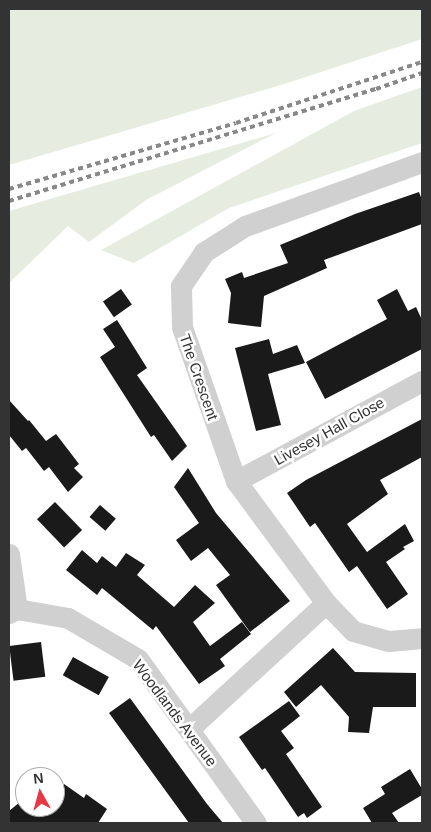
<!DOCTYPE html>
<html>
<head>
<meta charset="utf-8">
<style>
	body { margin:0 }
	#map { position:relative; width:431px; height:832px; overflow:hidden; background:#fff; font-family:Arial,sans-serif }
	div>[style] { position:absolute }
	.green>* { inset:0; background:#e6ecdf }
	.building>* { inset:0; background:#1a1a1a; transform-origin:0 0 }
	.minor>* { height:21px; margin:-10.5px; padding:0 10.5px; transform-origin:10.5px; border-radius:10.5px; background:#d0d0d0 }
	.rail>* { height:4px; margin-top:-2px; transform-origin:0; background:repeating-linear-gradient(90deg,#888 0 5px,transparent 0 9px) }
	span { translate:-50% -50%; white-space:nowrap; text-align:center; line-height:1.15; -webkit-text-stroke:5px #fff; paint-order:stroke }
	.street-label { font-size:15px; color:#333 }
	.frame { position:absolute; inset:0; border:10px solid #333; pointer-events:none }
	.north { position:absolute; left:15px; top:767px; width:50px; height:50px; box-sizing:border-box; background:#fff; border:1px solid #adadad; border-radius:50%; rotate:353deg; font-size:14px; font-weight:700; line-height:20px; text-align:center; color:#333 }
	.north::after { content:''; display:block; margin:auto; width:18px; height:22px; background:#e63946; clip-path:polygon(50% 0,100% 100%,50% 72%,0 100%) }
</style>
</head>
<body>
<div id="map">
	<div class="green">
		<div style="clip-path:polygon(9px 9px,422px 9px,422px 39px,281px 85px,9px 165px)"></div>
		<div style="clip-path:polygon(422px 87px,422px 143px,229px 208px,134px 263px,101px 250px,354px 111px)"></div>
		<div style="clip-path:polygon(276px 133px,146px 200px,89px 242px,68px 226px,9px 283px,9px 211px)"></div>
	</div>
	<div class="building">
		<div style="clip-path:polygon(419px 192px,422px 200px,422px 224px,324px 260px,327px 268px,264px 296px,261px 327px,228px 323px,231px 293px,225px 279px,242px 272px,244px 278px,288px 263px,280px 245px,355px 214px)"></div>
		<div style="left:121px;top:289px;width:19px;height:22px;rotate:55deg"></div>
		<div style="clip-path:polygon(397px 289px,408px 311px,416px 307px,422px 320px,422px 349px,325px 399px,306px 362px,387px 319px,377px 300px)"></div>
		<div style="clip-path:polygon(117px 320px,147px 368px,137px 375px,187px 446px,172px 461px,154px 435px,151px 437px,100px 357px,115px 347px,103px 329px)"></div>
		<div style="clip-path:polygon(269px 339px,273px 354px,297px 345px,305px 363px,268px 374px,281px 425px,256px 431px,235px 348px)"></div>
		<div style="clip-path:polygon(9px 400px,28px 421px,29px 420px,46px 441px,56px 434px,79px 464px,74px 468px,83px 477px,68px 492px,49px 467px,44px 471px,26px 448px,22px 451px,9px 435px)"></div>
		<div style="clip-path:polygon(422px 419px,422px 457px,380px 480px,388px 494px,347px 524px,367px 552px,405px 524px,414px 541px,403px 547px,405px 549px,386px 562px,408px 594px,387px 609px,357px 566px,349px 572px,315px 523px,310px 527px,287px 493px,306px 480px)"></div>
		<div style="clip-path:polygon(188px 468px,216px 513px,290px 601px,250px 632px,216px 585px,230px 575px,208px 548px,191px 561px,176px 540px,199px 523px,174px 487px)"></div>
		<div style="left:55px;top:502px;width:39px;height:25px;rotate:46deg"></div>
		<div style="left:100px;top:505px;width:21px;height:16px;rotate:41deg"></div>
		<div style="clip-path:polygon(82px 550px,97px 563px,102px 556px,116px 567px,126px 553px,145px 565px,137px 575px,174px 607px,195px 585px,215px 603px,193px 622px,210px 646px,242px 622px,251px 634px,220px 659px,225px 666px,199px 684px,156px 626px,153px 630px,102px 588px,97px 595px,66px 570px)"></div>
		<div style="left:41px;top:642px;width:35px;height:32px;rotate:83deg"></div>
		<div style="clip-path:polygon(333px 648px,355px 672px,416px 673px,416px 707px,373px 707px,369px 733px,348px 732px,349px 717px,321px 685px,296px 707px,284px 692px)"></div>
		<div style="left:73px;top:657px;width:41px;height:21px;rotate:29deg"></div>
		<div style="clip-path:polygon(130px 698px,207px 804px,223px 823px,189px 823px,109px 713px)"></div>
		<div style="clip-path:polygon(289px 701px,300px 716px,281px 731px,294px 748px,286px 754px,322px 807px,307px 818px,304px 813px,298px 817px,265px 768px,262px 770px,239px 737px)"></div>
		<div style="clip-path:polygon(410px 769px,422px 789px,422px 795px,392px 813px,399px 823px,372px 823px,363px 808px,385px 794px,381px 787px)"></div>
		<div style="clip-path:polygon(64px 784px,84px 798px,86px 794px,107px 809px,98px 823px,9px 823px,9px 811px,25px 798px,25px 807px,55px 807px,55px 796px)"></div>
	</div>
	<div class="minor">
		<div style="left:422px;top:162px;width:188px;rotate:160.1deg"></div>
		<div style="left:245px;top:226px;width:49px;rotate:147.6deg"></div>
		<div style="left:204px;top:252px;width:41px;rotate:124.1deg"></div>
		<div style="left:181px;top:286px;width:41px;rotate:88.6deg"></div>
		<div style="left:182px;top:327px;width:163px;rotate:70.7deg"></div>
		<div style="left:236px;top:481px;width:152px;rotate:53.6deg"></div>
		<div style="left:326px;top:603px;width:39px;rotate:46deg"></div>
		<div style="left:353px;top:631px;width:37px;rotate:16deg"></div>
		<div style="left:389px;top:641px;width:33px;rotate:-5deg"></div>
		<div style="left:236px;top:481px;width:211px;rotate:-28.3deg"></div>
		<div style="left:9px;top:554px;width:56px;rotate:81.7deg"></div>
		<div style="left:9px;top:613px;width:9px;rotate:-27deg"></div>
		<div style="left:17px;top:609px;width:52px;rotate:10deg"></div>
		<div style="left:68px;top:618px;width:81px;rotate:30.4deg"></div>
		<div style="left:138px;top:659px;width:202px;rotate:54.3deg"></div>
		<div style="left:189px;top:729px;width:186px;rotate:-42.6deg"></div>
	</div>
	<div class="rail">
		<div style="left:9px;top:189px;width:236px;rotate:-16.2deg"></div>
		<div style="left:236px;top:123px;width:196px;rotate:-18.2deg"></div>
		<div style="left:9px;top:201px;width:384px;rotate:-17deg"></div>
		<div style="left:376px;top:89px;width:49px;rotate:-19.2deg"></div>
	</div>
	<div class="street-label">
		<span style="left:199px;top:377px;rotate:71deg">The Crescent</span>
		<span style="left:329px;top:431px;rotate:-29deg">Livesey Hall Close</span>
		<span style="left:175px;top:713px;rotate:53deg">Woodlands Avenue</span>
	</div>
	<div class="frame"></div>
	<div class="north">N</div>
</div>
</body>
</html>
